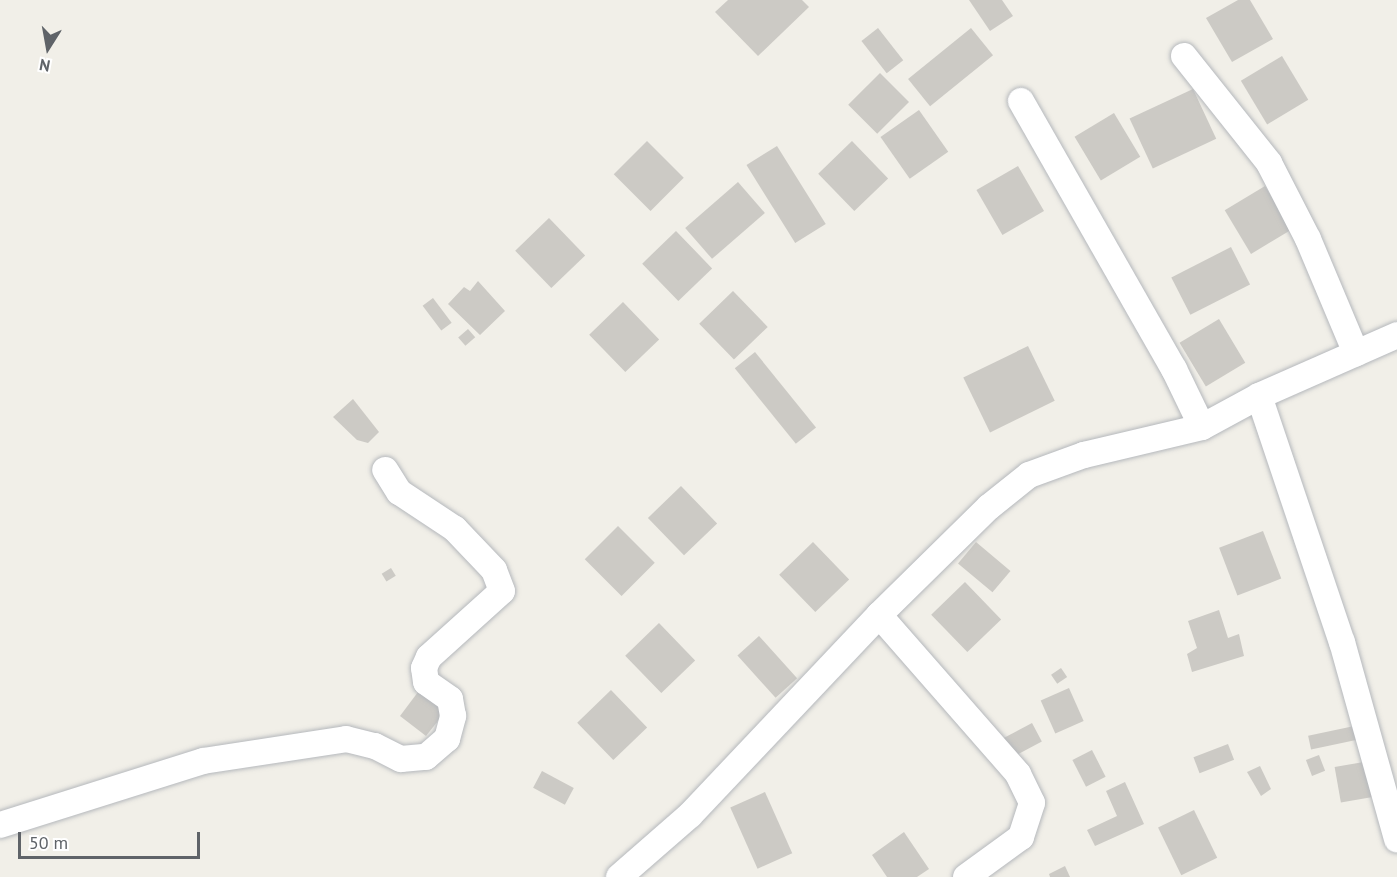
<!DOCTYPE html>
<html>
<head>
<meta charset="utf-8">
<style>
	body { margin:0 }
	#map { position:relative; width:1397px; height:877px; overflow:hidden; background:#f1efe8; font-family:"PT Sans",sans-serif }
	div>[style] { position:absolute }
	.building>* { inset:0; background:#cccac5; transform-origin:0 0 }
	.roads { filter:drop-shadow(0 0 2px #b5b8bc) drop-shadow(0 0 2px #b5b8bc) }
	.minor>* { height:26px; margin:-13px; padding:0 13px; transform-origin:13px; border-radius:13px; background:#fff }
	span { translate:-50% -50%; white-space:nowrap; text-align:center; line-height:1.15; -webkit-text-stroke:4.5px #fff; paint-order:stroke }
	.north { position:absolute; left:18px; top:18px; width:60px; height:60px; -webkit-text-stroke:4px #fff; paint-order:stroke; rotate:191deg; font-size:16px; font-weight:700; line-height:24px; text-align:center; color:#5f6368 }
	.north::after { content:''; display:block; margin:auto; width:21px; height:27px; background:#5f6368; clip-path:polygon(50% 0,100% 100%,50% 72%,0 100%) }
	.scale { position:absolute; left:18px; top:832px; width:182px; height:27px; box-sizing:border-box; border:3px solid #5f6368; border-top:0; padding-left:8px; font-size:18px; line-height:21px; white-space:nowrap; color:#5f6368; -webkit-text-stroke:4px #fff; paint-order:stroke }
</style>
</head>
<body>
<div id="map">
	<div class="building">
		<div style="clip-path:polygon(728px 0,802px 0,809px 7px,758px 56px,715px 12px)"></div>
		<div style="clip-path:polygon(969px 0,1002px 0,1013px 16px,990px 31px)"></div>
		<div style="clip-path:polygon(1238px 0,1250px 0,1273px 39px,1232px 62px,1206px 18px)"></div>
		<div style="left:878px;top:28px;width:41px;height:21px;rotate:52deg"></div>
		<div style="left:971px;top:28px;width:35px;height:81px;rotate:51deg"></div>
		<div style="left:1282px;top:56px;width:51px;height:48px;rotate:59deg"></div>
		<div style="left:880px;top:73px;width:41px;height:45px;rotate:45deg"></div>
		<div style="left:1193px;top:89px;width:55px;height:70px;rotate:65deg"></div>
		<div style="left:919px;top:110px;width:51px;height:47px;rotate:55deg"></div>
		<div style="left:1114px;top:113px;width:51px;height:46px;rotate:59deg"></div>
		<div style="left:647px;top:141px;width:52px;height:47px;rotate:45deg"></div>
		<div style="left:852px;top:141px;width:52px;height:47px;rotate:46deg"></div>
		<div style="left:777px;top:146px;width:92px;height:36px;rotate:58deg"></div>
		<div style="left:1018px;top:166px;width:52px;height:48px;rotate:60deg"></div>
		<div style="left:738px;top:182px;width:41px;height:70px;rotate:49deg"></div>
		<div style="left:1265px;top:186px;width:51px;height:47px;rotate:59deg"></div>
		<div style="left:549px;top:218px;width:52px;height:47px;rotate:46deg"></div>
		<div style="left:676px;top:231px;width:52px;height:47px;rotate:46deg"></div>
		<div style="left:1231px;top:247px;width:42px;height:67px;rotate:63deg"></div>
		<div style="clip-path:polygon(478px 281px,505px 311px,480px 335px,448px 304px,464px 287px,470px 291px)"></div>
		<div style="left:733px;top:291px;width:50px;height:47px;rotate:46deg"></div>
		<div style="left:433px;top:298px;width:31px;height:13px;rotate:53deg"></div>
		<div style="left:623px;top:302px;width:52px;height:47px;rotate:46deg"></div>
		<div style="left:1219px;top:319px;width:51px;height:46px;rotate:59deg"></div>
		<div style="left:468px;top:329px;width:11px;height:13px;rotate:49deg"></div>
		<div style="left:1028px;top:346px;width:61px;height:72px;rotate:64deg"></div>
		<div style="left:755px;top:352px;width:97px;height:26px;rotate:51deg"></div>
		<div style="clip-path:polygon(353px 399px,379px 432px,368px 443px,357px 440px,333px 417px)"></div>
		<div style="left:681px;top:486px;width:52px;height:46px;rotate:46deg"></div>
		<div style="left:618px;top:526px;width:52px;height:47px;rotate:45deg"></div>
		<div style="left:1263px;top:531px;width:51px;height:47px;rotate:69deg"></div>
		<div style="left:813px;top:542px;width:52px;height:47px;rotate:46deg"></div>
		<div style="left:976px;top:542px;width:45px;height:28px;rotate:40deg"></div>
		<div style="left:391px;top:568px;width:9px;height:11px;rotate:58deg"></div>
		<div style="left:965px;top:582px;width:52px;height:47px;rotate:46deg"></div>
		<div style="clip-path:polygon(1219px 610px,1228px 638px,1239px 634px,1244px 656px,1192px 672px,1187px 654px,1197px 648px,1188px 621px)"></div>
		<div style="left:659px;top:623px;width:52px;height:47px;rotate:46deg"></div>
		<div style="left:759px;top:636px;width:57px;height:29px;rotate:48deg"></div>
		<div style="left:1061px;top:668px;width:11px;height:12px;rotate:56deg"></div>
		<div style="clip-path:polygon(421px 688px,445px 712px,426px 736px,400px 716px)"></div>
		<div style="left:1069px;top:688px;width:36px;height:31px;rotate:66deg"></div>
		<div style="left:611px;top:690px;width:52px;height:47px;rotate:46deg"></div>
		<div style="left:1032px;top:723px;width:21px;height:32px;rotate:62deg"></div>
		<div style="left:1359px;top:725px;width:14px;height:52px;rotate:78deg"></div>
		<div style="left:1228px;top:744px;width:17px;height:37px;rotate:69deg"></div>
		<div style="left:1092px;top:750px;width:30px;height:22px;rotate:63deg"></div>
		<div style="left:1319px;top:755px;width:17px;height:14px;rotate:69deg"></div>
		<div style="left:1375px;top:760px;width:36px;height:41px;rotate:80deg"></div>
		<div style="clip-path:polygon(1260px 766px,1271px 789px,1261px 796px,1247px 772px)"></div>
		<div style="left:542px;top:771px;width:36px;height:19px;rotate:28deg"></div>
		<div style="clip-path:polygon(1125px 782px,1144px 824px,1095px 846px,1087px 830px,1117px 816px,1106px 791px)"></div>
		<div style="left:765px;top:792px;width:67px;height:38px;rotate:66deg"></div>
		<div style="left:1194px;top:810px;width:53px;height:40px;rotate:64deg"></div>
		<div style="clip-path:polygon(904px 832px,929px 869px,917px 877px,887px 877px,872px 855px)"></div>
		<div style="clip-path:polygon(1065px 866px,1070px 877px,1050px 877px,1049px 874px)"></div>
	</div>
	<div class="roads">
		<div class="minor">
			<div style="left:1184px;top:56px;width:137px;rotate:51.5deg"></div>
			<div style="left:1269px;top:163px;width:85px;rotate:62.8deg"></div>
			<div style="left:1308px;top:239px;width:124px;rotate:67.2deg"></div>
			<div style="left:1021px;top:101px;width:309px;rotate:60.3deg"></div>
			<div style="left:1174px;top:369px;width:64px;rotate:64.2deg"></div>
			<div style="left:1259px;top:396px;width:260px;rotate:71.4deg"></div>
			<div style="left:1342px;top:642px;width:205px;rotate:74.4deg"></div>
			<div style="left:879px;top:615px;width:211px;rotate:48.8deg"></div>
			<div style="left:1018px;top:774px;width:32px;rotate:64deg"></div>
			<div style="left:1032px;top:803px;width:36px;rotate:108deg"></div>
			<div style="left:1021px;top:837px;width:68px;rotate:144deg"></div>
			<div style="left:0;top:825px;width:213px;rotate:-17.5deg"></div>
			<div style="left:203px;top:761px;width:145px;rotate:-8.7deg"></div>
			<div style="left:346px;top:739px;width:30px;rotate:14deg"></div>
			<div style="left:375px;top:746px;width:29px;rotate:27deg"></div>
			<div style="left:401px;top:759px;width:25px;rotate:-5deg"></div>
			<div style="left:426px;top:757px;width:28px;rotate:-41deg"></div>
			<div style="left:447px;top:739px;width:24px;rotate:-75deg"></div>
			<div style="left:453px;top:716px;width:17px;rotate:-100deg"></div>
			<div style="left:450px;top:699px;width:29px;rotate:-145deg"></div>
			<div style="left:426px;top:682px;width:14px;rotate:-98deg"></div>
			<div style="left:424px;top:668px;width:12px;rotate:-66deg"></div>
			<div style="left:429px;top:657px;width:98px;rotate:-42.1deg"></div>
			<div style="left:502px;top:591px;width:22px;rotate:-111deg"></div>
			<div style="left:494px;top:570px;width:57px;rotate:-133.6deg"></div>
			<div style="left:455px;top:529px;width:67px;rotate:-146.5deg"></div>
			<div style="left:399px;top:492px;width:26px;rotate:-122deg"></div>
			<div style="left:619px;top:877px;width:94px;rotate:-41.1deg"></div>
			<div style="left:690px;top:815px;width:275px;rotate:-46.6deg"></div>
			<div style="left:879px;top:615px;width:154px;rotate:-44.5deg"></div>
			<div style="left:989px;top:507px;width:51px;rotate:-38.7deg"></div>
			<div style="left:1029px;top:475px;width:59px;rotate:-20deg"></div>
			<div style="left:1084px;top:455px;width:121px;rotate:-13.3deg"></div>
			<div style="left:1202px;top:427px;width:65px;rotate:-28.5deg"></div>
			<div style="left:1259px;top:396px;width:151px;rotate:-23.8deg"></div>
		</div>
	</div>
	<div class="north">N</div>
	<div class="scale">50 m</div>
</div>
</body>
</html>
